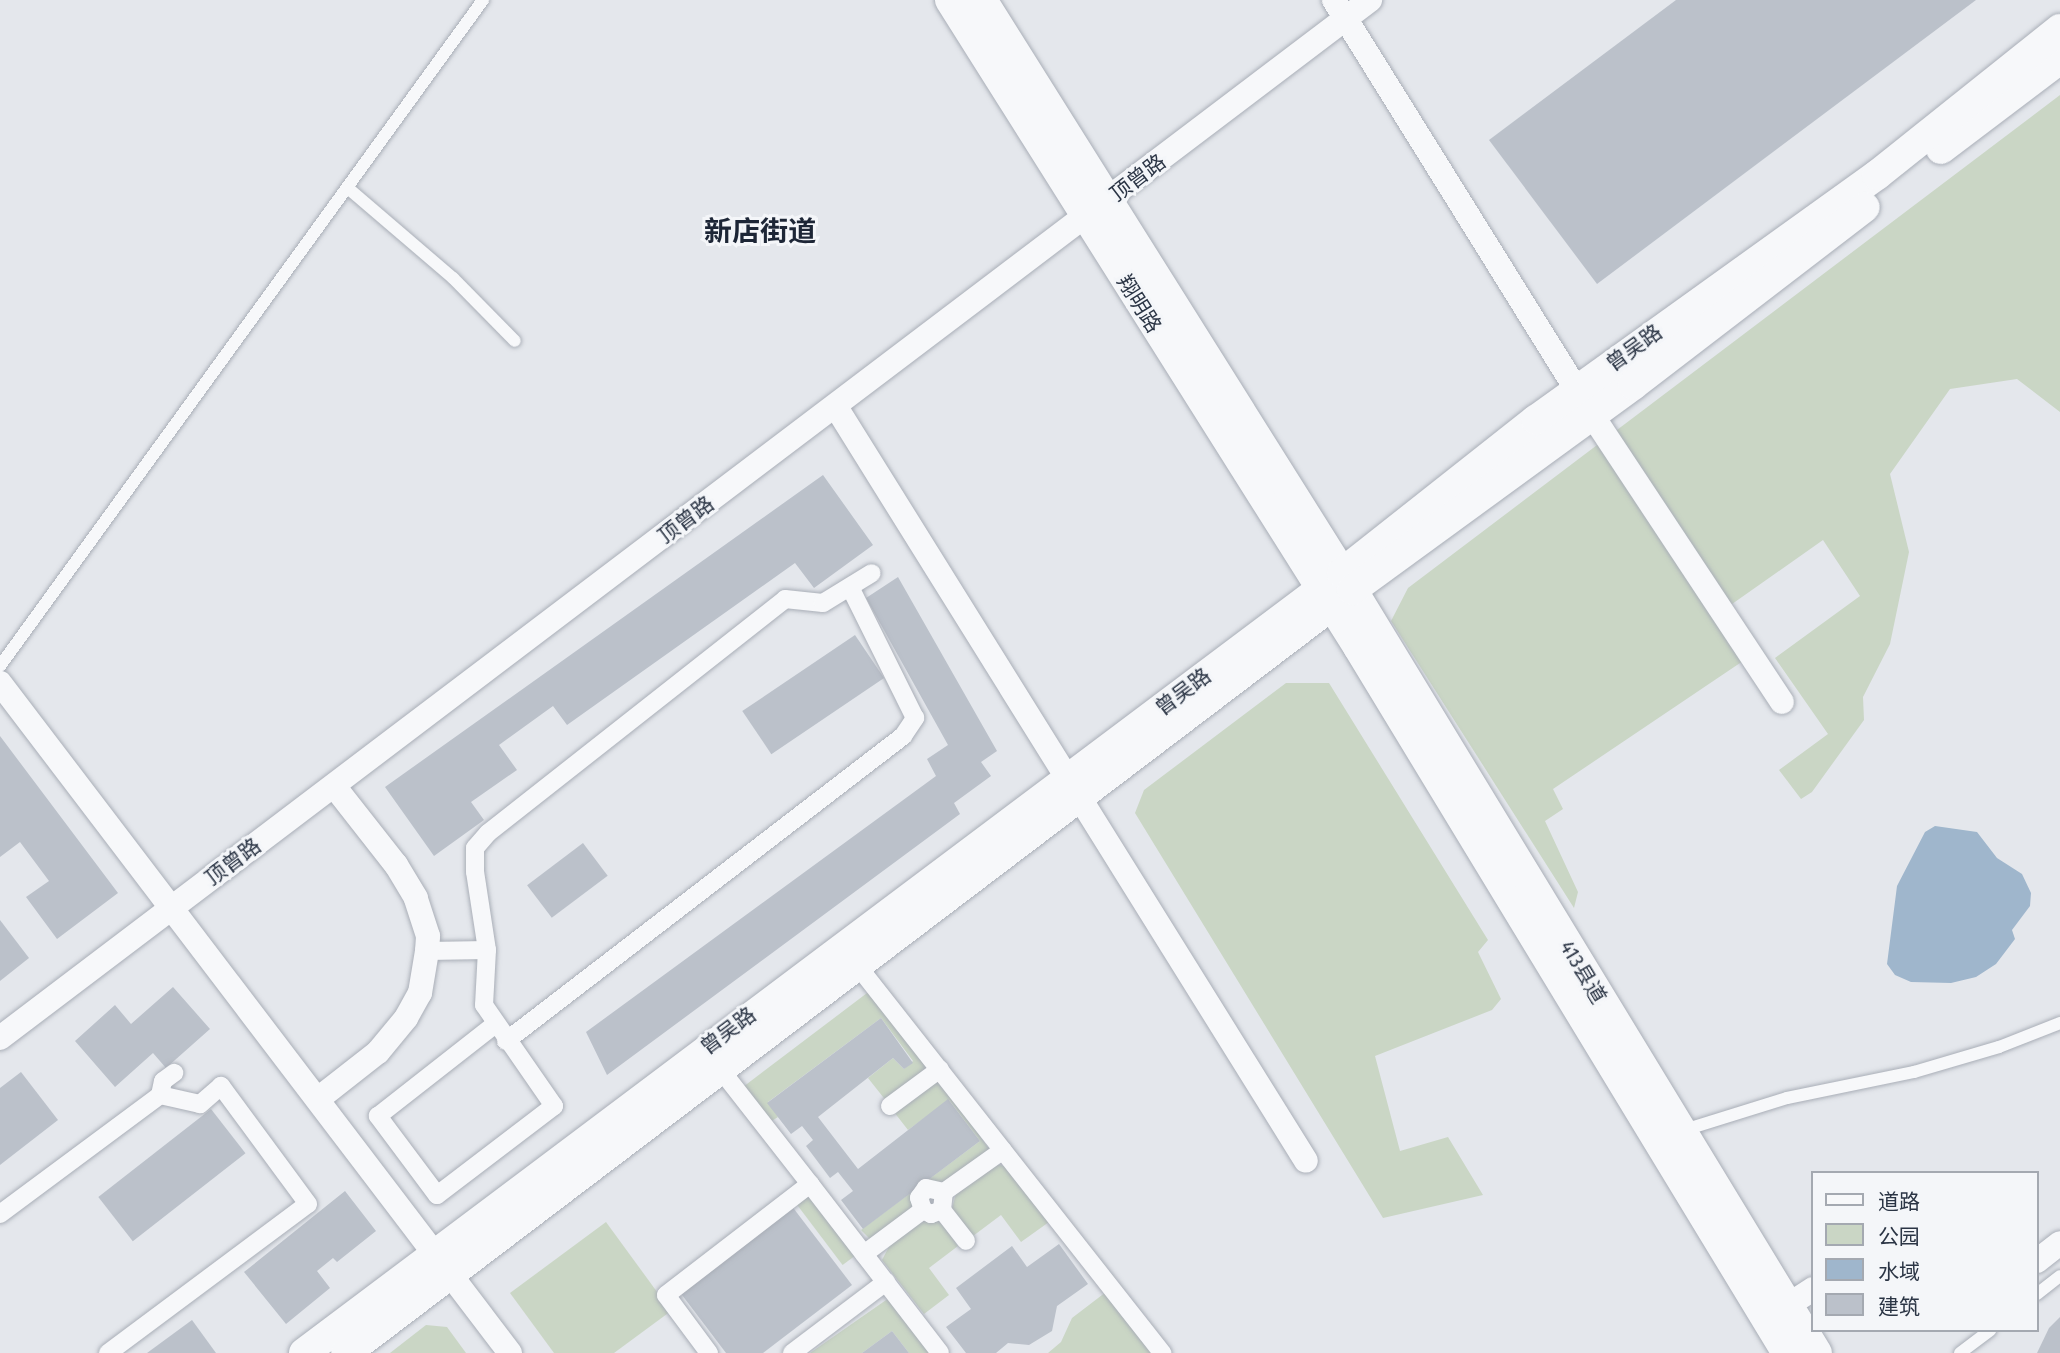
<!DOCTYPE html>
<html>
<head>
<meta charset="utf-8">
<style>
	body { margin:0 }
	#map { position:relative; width:2060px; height:1353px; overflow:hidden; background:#e4e7ec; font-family:"Fira Sans Condensed","Noto Sans SC",sans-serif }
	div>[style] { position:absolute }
	.green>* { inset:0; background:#cad6c5; transform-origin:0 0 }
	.water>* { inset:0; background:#9fb6cc }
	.building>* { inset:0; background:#bbc1ca; transform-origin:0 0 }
	.roads { filter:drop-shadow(0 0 2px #a9aeb7) drop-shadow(0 0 2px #a9aeb7) }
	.service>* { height:12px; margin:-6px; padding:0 6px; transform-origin:6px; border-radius:6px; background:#f7f8fa }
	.pedestrian>* { height:18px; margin:-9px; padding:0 9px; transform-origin:9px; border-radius:9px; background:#f7f8fa }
	.minor>* { height:24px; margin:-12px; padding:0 12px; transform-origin:12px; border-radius:12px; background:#f7f8fa }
	.tertiary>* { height:30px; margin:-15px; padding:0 15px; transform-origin:15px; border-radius:15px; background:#f7f8fa }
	span { translate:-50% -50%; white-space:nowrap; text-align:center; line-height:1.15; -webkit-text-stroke:6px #f4f6f9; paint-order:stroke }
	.street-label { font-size:21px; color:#2b3545 }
	.district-label { font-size:28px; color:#1d2636; font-weight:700 }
	.legend { position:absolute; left:1811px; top:1171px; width:228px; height:161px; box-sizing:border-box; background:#f4f6f9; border:2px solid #a4a9b1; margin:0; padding:9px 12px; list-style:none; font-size:21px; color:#2b3545 }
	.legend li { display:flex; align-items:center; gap:14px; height:35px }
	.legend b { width:35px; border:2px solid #a4a9b1 }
</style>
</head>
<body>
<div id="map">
	<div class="green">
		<div style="clip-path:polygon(2060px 95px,2060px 412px,2017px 379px,1950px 389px,1890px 474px,1909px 552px,1890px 644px,1863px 697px,1864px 720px,1812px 792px,1801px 799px,1779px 770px,1828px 734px,1775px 658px,1860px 596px,1823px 540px,1715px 616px,1743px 661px,1553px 789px,1563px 809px,1545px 821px,1578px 892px,1574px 908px,1391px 621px,1408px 588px)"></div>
		<div style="clip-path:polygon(1286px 683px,1329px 683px,1488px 940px,1478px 952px,1501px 999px,1492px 1010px,1375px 1056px,1400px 1151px,1448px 1137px,1483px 1195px,1383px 1218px,1135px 813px,1144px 790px)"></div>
		<div style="clip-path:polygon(871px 990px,932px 1068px,887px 1102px,868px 1078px,893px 1058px,904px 1069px,913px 1061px,881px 1018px,768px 1102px,778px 1117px,770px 1122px,743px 1087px)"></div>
		<div style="clip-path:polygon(939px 1077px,989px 1149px,917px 1208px,870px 1239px,861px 1230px,980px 1141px,949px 1100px,908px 1130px,894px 1112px)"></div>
		<div style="clip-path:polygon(997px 1164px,1007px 1167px,1049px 1222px,1021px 1242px,1001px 1215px,973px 1236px,952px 1209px,956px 1193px)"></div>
		<div style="left:809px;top:1189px;width:81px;height:19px;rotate:53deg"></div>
		<div style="clip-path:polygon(926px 1217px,940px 1221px,958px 1246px,929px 1268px,949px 1295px,924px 1314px,882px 1260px,892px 1241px)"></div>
		<div style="clip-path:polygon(606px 1222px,671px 1311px,614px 1353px,554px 1353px,510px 1293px)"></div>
		<div style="clip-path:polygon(1106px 1292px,1154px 1353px,1048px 1353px,1061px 1342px,1072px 1318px)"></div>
		<div style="clip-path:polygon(889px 1298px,933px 1353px,909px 1353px,892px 1331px,862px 1353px,810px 1353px)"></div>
		<div style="clip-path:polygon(426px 1325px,447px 1327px,466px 1353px,390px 1353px)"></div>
	</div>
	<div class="water">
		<div style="clip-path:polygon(1935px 826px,1977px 832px,1997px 858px,2022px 874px,2031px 893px,2030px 906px,2012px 930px,2015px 939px,1996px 964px,1976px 977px,1951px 983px,1911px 982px,1895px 975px,1887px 964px,1897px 886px,1925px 832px)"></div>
	</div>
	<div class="building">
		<div style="clip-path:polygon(1676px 0,1976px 0,1597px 284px,1489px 140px)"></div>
		<div style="clip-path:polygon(823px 475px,873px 545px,814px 588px,795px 563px,567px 725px,553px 706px,499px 745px,517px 770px,471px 802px,484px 820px,434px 856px,385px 787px)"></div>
		<div style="clip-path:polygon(898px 577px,997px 751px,981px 762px,991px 776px,954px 803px,960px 814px,607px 1075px,586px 1032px,936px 776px,927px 759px,948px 745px,866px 598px)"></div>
		<div style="left:855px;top:635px;width:52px;height:136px;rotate:56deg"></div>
		<div style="clip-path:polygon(0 736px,118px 893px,57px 939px,26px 897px,49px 881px,20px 842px,0 857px)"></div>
		<div style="left:583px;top:843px;width:41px;height:70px;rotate:53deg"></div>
		<div style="clip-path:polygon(0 920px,29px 958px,0 981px)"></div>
		<div style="clip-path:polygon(173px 987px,210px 1029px,166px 1068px,153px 1053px,115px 1087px,75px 1041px,115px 1005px,131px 1024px)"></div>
		<div style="clip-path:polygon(881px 1018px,913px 1063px,904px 1069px,893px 1058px,818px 1117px,858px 1169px,948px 1099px,980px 1141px,863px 1229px,841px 1200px,853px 1191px,838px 1172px,830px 1178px,806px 1146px,813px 1140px,802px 1126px,791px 1134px,767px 1103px)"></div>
		<div style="clip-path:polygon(21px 1072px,58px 1120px,0 1165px,0 1088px)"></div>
		<div style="left:211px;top:1109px;width:56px;height:143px;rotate:52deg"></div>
		<div style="clip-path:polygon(345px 1191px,376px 1231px,337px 1262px,333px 1258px,317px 1271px,330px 1288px,286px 1324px,244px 1272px)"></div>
		<div style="clip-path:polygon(791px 1205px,852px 1285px,763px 1353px,726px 1353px,679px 1291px)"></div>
		<div style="clip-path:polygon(1059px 1244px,1088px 1284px,1057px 1306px,1052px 1331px,1029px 1345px,1008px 1343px,996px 1353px,966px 1353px,946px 1327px,971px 1309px,956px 1288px,1012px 1246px,1027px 1267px)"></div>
		<div style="clip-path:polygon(2060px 1317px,2060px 1353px,2037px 1353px,2049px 1328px)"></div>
		<div style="clip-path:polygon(192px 1320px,216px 1353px,147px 1353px)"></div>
		<div style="clip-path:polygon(892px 1331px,909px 1353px,862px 1353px)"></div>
	</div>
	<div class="roads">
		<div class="service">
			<div style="left:349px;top:189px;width:137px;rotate:40.6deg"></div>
			<div style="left:453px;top:278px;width:88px;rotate:45.5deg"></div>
			<div style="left:0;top:666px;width:823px;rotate:-54.05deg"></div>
			<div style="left:1681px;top:1131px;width:111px;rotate:-17.3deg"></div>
			<div style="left:1787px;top:1098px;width:130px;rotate:-11.6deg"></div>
			<div style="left:1914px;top:1072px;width:89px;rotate:-16.4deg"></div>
			<div style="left:1999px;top:1047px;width:66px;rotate:-21.5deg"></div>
			<div style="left:2037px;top:1294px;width:29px;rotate:-38deg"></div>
			<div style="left:1960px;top:1353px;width:38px;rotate:-37deg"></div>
		</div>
		<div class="pedestrian">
			<div style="left:487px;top:950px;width:79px;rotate:-98.7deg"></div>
			<div style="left:475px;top:872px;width:24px;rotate:-90deg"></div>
			<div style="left:475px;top:848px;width:20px;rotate:-49deg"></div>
			<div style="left:488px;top:833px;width:378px;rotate:-38.2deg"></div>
			<div style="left:785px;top:599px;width:38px;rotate:6deg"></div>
			<div style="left:823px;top:603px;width:57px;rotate:-31.5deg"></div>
			<div style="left:427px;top:951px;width:60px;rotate:-1deg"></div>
			<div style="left:487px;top:950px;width:55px;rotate:93.1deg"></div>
			<div style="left:484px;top:1005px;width:123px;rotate:55.3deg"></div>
			<div style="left:554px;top:1106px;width:147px;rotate:142.7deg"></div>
			<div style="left:437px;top:1195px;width:99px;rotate:-126.8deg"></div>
			<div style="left:378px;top:1116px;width:147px;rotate:-38.1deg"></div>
			<div style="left:857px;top:965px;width:494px;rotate:51.8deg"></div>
			<div style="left:506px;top:1041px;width:501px;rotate:-37.53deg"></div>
			<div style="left:903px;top:736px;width:22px;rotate:-56deg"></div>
			<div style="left:915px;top:718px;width:144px;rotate:-116.4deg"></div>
			<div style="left:890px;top:1106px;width:62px;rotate:-36.5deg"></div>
			<div style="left:810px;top:1184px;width:213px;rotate:52.4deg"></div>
			<div style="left:923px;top:1210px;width:13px;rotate:-108deg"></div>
			<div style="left:919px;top:1198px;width:12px;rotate:-55deg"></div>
			<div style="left:926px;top:1188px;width:18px;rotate:13deg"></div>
			<div style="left:944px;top:1192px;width:72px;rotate:-35.4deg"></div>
			<div style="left:942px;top:1210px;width:39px;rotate:52deg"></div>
			<div style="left:0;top:1214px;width:199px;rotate:-36.6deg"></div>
			<div style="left:160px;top:1095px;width:14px;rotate:-78deg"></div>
			<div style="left:163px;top:1081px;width:14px;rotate:-36deg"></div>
			<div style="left:864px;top:1254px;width:74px;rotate:-36.7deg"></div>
			<div style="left:923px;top:1210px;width:9px;rotate:27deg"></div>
			<div style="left:931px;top:1214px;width:12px;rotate:-20deg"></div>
			<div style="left:942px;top:1210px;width:18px;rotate:-84deg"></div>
			<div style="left:108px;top:1353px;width:249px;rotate:-36.7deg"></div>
			<div style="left:308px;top:1204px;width:147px;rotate:-126.4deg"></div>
			<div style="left:221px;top:1086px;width:28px;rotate:139deg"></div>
			<div style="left:200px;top:1104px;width:41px;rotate:-167.3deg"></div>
			<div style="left:709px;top:1353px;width:72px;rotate:-126.6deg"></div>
			<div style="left:666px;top:1295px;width:182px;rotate:-37.6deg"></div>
			<div style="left:810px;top:1184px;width:146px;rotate:-128deg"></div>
			<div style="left:792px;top:1353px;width:118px;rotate:-37.1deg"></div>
		</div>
		<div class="minor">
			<div style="left:1334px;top:0;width:489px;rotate:58.1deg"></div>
			<div style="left:1592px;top:415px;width:344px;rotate:56.5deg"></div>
			<div style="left:836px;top:407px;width:888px;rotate:58.06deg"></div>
			<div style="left:0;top:683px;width:842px;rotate:52.72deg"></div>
			<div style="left:0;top:1038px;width:1719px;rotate:-37.15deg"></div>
			<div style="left:318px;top:1099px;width:76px;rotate:-38.1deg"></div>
			<div style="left:378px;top:1052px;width:44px;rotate:-50.5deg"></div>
			<div style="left:406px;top:1018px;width:29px;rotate:-61deg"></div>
			<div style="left:420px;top:993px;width:43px;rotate:-80.5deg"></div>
			<div style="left:427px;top:951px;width:15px;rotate:-86deg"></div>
			<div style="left:428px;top:936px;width:40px;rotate:-108deg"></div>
			<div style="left:416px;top:898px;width:39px;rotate:-121deg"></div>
			<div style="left:396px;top:865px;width:100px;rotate:-128.1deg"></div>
			<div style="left:2037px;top:1261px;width:29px;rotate:-38deg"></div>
			<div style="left:1773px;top:1315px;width:48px;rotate:-33deg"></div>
		</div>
		<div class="tertiary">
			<div style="left:950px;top:0;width:765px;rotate:57.76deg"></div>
			<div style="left:1358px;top:647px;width:826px;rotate:58.72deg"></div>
			<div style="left:982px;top:0;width:677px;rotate:57.86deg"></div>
			<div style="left:1342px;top:573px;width:913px;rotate:58.66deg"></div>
			<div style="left:1941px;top:149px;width:149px;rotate:-37.1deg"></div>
			<div style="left:304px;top:1353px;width:1298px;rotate:-36.92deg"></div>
			<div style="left:1342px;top:573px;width:247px;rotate:-38.3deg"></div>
			<div style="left:1536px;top:420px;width:420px;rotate:-35.7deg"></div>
			<div style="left:1877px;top:175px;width:234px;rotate:-38.6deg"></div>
			<div style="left:346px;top:1353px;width:1263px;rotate:-37.18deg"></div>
			<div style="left:1352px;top:590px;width:348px;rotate:-36.1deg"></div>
			<div style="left:1633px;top:385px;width:292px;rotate:-37.5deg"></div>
		</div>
	</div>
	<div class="street-label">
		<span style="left:1138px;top:178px;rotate:-37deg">顶曾路</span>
		<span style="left:1139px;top:304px;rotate:58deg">翔明路</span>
		<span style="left:1634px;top:348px;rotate:-36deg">曾吴路</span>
		<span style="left:686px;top:520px;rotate:-37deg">顶曾路</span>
		<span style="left:1183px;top:692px;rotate:-37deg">曾吴路</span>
		<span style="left:233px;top:862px;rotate:-37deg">顶曾路</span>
		<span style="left:1583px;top:972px;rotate:59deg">413县道</span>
		<span style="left:728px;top:1031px;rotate:-37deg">曾吴路</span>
	</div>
	<div class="district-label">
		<span style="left:760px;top:232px">新店街道</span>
	</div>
	<ul class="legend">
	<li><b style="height:9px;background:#f7f8fa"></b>道路</li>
	<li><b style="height:19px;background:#cad6c5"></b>公园</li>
	<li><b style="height:19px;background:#9fb6cc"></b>水域</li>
	<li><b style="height:19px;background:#bbc1ca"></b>建筑</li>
	</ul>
</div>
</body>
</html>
